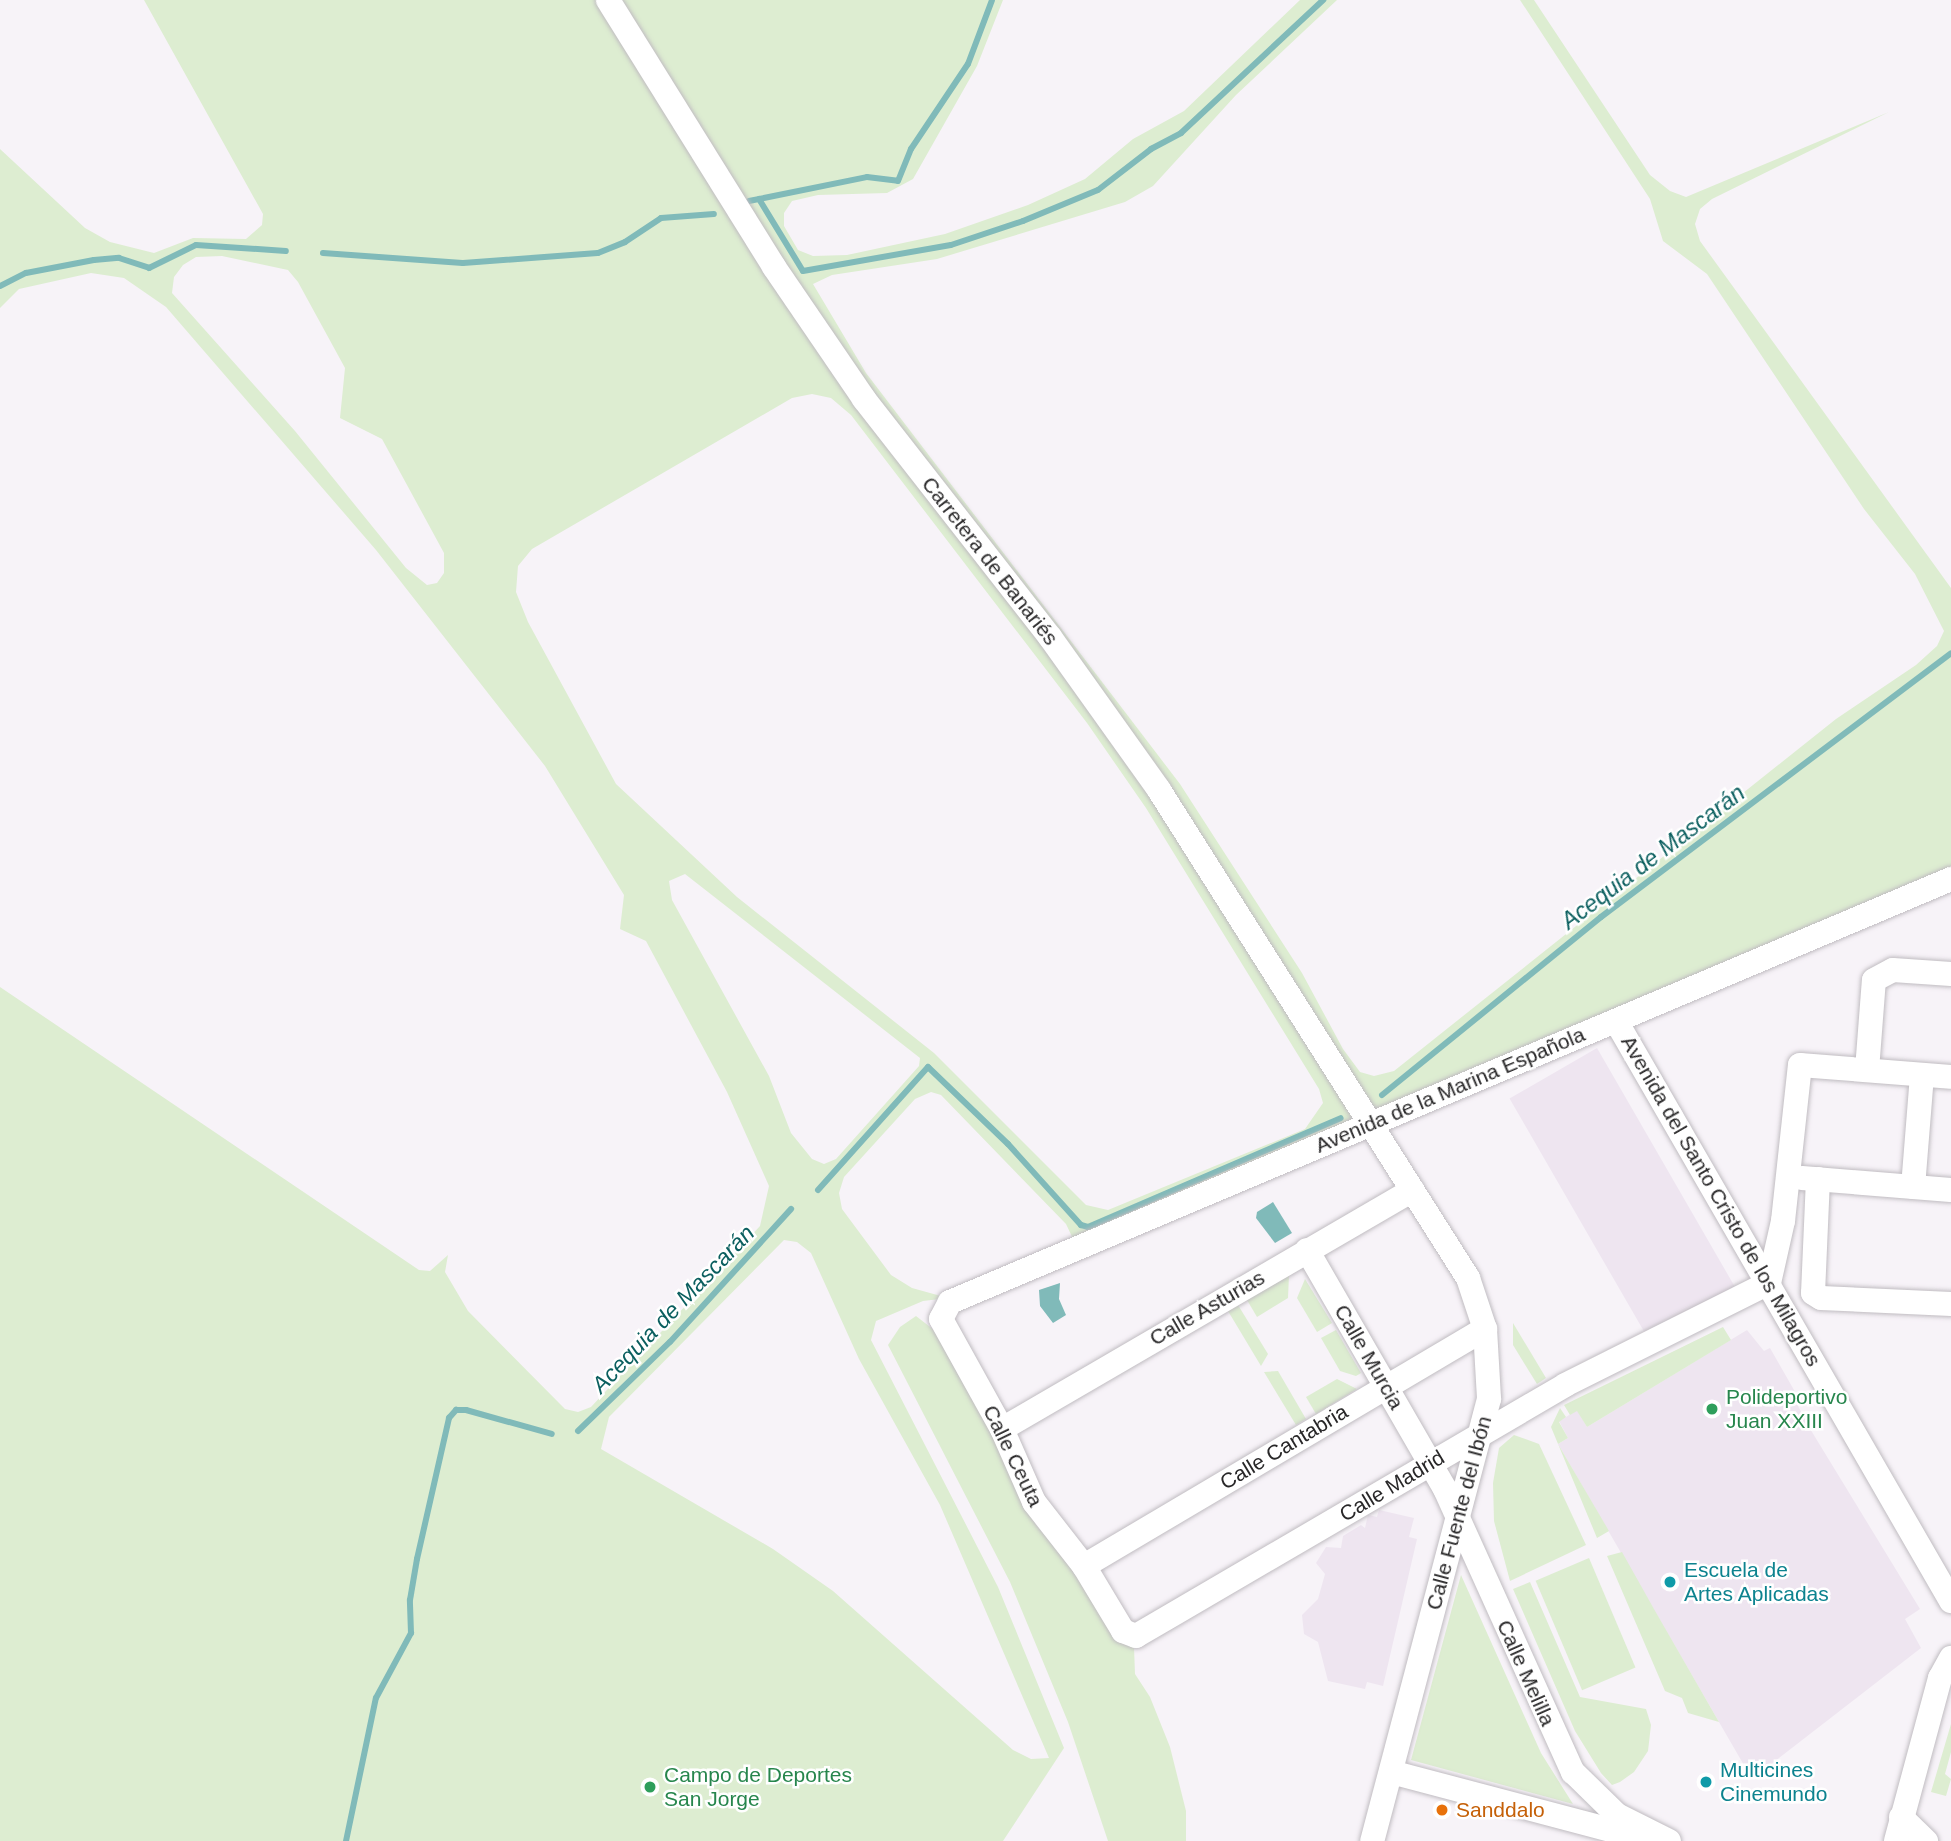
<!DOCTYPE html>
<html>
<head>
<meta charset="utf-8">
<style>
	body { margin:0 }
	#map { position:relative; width:1951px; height:1841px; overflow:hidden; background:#f7f3f8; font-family:Helvetica,sans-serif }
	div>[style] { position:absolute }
	.built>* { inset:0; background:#eee5f0; transform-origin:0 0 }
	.green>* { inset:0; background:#ddedd1; transform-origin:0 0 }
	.water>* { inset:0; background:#80bab9 }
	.stream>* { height:6px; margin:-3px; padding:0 3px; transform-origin:3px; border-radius:3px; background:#80bab9 }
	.roads { filter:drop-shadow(0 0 2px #c0bcc1) drop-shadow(0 0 2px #c0bcc1) }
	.minor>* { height:24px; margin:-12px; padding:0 12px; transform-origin:12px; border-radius:12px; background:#fff }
	.dots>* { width:19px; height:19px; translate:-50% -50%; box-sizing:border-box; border:4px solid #fff; border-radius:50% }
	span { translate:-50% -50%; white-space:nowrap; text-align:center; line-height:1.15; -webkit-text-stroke:5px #fff; paint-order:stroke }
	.street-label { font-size:21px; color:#282728 }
	.leisure-label { font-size:21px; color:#27864d }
	.left { translate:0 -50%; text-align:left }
	.culture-label { font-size:21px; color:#0d838f }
	.food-label { font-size:21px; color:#c56008 }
	.water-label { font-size:23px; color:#0b5f5f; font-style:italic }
</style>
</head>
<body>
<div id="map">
	<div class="built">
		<div style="left:1597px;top:1048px;width:276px;height:101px;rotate:60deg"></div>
		<div style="clip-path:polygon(1747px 1330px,1764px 1351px,1770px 1348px,1802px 1404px,1798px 1406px,1812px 1432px,1920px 1609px,1905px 1619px,1921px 1648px,1752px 1779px,1558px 1444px,1568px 1438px,1559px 1421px,1566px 1417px,1577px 1410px,1587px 1427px)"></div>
		<div style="clip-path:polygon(1379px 1510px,1414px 1518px,1409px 1537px,1417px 1539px,1383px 1686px,1367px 1682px,1365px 1689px,1328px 1681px,1318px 1642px,1304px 1634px,1302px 1615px,1318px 1599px,1325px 1574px,1316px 1563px,1326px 1547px,1341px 1548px,1343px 1536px,1361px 1525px,1365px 1528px,1368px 1515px,1377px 1517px)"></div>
	</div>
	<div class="green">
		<div style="clip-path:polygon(evenodd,144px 0,1003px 0,977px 66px,913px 179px,887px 193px,818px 195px,792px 201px,784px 213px,784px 226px,798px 250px,813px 256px,847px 255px,945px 234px,1028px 205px,1085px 179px,1133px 139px,1184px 111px,1300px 0,1337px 0,1236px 95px,1153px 186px,1125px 202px,937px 259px,832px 275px,813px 284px,866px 373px,1180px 784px,1302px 973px,1343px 1049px,1360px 1072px,1374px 1076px,1394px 1071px,1836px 719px,1916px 665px,1937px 646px,1944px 631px,1915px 574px,1864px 509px,1707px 274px,1663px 241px,1650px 199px,1520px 0,1534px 0,1650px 175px,1670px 191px,1686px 197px,1889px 112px,1712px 199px,1700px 209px,1695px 224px,1700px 241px,1951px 588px,1951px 871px,1075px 1243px,1066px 1224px,941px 1095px,931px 1092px,915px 1099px,844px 1177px,839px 1193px,842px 1209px,891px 1275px,912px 1288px,948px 1298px,923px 1301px,876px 1321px,871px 1340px,998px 1587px,1064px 1748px,1003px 1841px,0 1841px,0 987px,419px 1270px,430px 1271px,448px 1255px,445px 1272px,468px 1311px,565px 1409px,578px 1412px,591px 1407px,760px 1226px,769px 1186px,727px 1092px,646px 941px,620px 929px,624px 895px,545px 766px,376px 550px,166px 307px,124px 278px,91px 273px,19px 289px,0 308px,0 149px,85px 228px,110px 242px,154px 253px,193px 238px,246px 239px,262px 225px,263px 214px,144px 0,222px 256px,288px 270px,298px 282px,345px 368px,340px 418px,382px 439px,444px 553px,444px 573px,437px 583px,427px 585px,406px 568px,295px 431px,172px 293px,174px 277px,183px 265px,196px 257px,222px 256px,144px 0,812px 394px,831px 398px,851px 415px,1087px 723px,1146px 808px,1319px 1089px,1323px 1103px,1305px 1129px,1108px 1210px,1086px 1205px,934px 1053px,737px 897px,616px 784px,528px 622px,516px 592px,518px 566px,532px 549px,792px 398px,812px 394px,144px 0,685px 874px,920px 1058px,919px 1066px,836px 1159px,824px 1164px,812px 1159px,791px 1133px,769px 1076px,672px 900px,669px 881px,685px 874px,144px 0,784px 1240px,797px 1242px,811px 1253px,859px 1359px,940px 1505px,1049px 1758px,1031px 1759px,1013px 1750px,833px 1591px,773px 1549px,601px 1449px,609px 1417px,784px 1240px)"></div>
		<div style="clip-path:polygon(1289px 1275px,1288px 1298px,1257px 1317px,1247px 1300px)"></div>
		<div style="clip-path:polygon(1305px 1279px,1332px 1323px,1317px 1332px,1297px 1298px)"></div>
		<div style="clip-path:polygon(1238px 1305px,1268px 1354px,1261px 1366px,1228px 1311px)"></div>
		<div style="clip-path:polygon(916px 1316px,934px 1330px,993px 1433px,1036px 1525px,1076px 1572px,1115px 1637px,1134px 1647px,1135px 1674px,1150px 1697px,1170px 1747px,1186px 1811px,1186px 1841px,1108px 1841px,1068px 1722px,1010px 1582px,888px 1345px,900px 1327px)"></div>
		<div style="clip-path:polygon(1513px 1323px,1546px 1378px,1537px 1384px,1513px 1345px)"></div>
		<div style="clip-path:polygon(1723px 1327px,1731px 1340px,1587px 1427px,1577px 1411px,1570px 1415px,1564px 1405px)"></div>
		<div style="clip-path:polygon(1336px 1330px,1361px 1373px,1356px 1376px,1340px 1371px,1321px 1338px)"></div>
		<div style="clip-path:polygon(1278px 1371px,1306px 1419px,1296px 1425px,1264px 1372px)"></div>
		<div style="clip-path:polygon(1337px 1379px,1357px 1389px,1316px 1414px,1306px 1397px)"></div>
		<div style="clip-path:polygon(1560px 1408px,1566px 1417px,1559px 1422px,1568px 1438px,1558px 1444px,1609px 1531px,1597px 1538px,1551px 1427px)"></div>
		<div style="clip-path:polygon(1514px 1435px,1539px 1444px,1586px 1545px,1510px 1581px,1494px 1521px,1493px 1483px,1499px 1448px)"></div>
		<div style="clip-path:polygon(1622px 1552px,1654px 1609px,1719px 1722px,1688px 1713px,1682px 1698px,1665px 1691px,1607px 1556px)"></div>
		<div style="left:1589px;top:1558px;width:119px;height:58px;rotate:67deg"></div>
		<div style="clip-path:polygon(1461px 1575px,1541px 1753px,1573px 1804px,1411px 1760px)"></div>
		<div style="clip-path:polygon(1530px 1582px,1580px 1697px,1646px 1709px,1651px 1725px,1648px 1751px,1634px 1772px,1620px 1782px,1612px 1785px,1601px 1773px,1575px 1731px,1513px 1589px)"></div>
		<div style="clip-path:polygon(1951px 1724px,1951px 1752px,1945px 1774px,1951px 1779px,1946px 1796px,1931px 1792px)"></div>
	</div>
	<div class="water">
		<div style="clip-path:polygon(1273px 1202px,1292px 1233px,1275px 1243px,1256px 1218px,1257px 1212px)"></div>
		<div style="clip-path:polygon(1060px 1283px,1059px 1299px,1066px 1315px,1053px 1323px,1040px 1306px,1039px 1290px)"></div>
	</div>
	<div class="stream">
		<div style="left:759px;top:199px;width:84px;rotate:58.6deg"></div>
		<div style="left:803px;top:271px;width:150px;rotate:-10deg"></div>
		<div style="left:951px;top:245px;width:76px;rotate:-18.4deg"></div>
		<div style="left:1023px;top:221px;width:81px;rotate:-22.5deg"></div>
		<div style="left:1098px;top:190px;width:67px;rotate:-37.7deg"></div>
		<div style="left:1151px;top:149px;width:34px;rotate:-28deg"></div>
		<div style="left:1181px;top:133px;width:195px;rotate:-43.1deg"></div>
		<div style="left:749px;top:201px;width:120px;rotate:-11.5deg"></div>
		<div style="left:867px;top:177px;width:31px;rotate:7deg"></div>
		<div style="left:898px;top:181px;width:35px;rotate:-68deg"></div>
		<div style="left:911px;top:149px;width:102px;rotate:-56.2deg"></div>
		<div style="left:968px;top:64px;width:68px;rotate:-69.4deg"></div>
		<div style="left:323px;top:253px;width:140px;rotate:4.1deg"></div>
		<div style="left:463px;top:263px;width:135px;rotate:-4.2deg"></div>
		<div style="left:598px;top:253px;width:29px;rotate:-22deg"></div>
		<div style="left:625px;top:242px;width:43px;rotate:-33.7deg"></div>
		<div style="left:661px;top:218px;width:53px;rotate:-4.3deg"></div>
		<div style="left:0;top:286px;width:29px;rotate:-27deg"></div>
		<div style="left:26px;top:273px;width:69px;rotate:-10.8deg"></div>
		<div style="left:94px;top:260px;width:25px;rotate:-5deg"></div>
		<div style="left:119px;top:258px;width:32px;rotate:18deg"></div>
		<div style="left:149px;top:268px;width:52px;rotate:-26.1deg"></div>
		<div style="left:196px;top:245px;width:90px;rotate:3.8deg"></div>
		<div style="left:1382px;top:1095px;width:282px;rotate:-39.1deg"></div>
		<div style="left:1601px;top:917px;width:438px;rotate:-37deg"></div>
		<div style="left:818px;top:1190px;width:165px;rotate:-48.2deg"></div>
		<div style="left:928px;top:1067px;width:111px;rotate:43.9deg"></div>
		<div style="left:1008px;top:1144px;width:109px;rotate:48deg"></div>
		<div style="left:1081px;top:1225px;width:7px;rotate:16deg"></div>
		<div style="left:1088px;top:1227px;width:275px;rotate:-23.3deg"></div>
		<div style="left:578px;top:1431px;width:128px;rotate:-44.1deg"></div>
		<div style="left:670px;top:1342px;width:180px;rotate:-47.7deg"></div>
		<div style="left:346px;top:1841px;width:146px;rotate:-78.2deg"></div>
		<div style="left:376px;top:1698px;width:74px;rotate:-61.7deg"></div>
		<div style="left:411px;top:1633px;width:33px;rotate:-92deg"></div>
		<div style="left:410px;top:1600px;width:42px;rotate:-80.3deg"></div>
		<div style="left:417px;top:1559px;width:145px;rotate:-77.2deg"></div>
		<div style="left:449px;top:1418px;width:11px;rotate:-49deg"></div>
		<div style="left:456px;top:1410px;width:10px"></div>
		<div style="left:466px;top:1410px;width:89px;rotate:15.6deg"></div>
	</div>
	<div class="roads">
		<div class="minor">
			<div style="left:608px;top:0;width:314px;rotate:58.1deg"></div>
			<div style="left:774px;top:267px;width:160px;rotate:55.7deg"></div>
			<div style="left:864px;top:399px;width:302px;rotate:52deg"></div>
			<div style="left:1050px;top:637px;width:188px;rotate:54.5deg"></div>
			<div style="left:1159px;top:790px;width:578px;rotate:57.66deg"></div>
			<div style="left:1468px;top:1278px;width:54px;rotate:71.6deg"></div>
			<div style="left:1485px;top:1329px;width:70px;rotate:86.7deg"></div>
			<div style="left:1489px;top:1399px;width:457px;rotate:104.8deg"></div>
			<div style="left:1951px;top:879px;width:1087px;rotate:157.09deg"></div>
			<div style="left:950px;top:1302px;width:19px;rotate:118deg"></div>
			<div style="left:941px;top:1319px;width:126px;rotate:61deg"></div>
			<div style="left:1002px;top:1429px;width:80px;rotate:66.3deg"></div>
			<div style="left:1034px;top:1502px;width:81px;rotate:52deg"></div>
			<div style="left:1084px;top:1566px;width:76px;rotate:59deg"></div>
			<div style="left:1123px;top:1631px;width:14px;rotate:21deg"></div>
			<div style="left:1136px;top:1636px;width:497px;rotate:-30.3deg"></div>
			<div style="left:1565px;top:1385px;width:228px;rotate:-26.6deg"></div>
			<div style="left:1769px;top:1283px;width:64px;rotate:-77.3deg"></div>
			<div style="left:1783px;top:1221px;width:157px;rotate:-83.8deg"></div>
			<div style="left:1800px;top:1065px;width:151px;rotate:4.5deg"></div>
			<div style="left:1616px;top:1021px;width:670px;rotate:59.99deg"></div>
			<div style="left:1867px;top:1070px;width:90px;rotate:-85.6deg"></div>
			<div style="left:1874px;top:980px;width:21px;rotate:-28deg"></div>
			<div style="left:1893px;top:970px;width:58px;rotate:3.9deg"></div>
			<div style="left:1802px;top:1178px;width:149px;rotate:4.6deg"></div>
			<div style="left:1818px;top:1179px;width:114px;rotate:92.5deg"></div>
			<div style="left:1813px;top:1293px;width:9px;rotate:32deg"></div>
			<div style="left:1821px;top:1298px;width:130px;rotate:2.6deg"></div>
			<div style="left:1913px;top:1187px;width:112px;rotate:-85.4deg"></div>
			<div style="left:1307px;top:1250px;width:276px;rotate:60deg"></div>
			<div style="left:1445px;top:1489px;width:311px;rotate:65.7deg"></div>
			<div style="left:1573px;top:1772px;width:62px;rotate:44.3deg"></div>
			<div style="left:1617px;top:1815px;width:58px;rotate:26.6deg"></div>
			<div style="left:1002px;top:1429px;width:475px;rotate:-30.2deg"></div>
			<div style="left:1084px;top:1566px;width:466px;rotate:-30.6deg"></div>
			<div style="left:1391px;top:1772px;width:259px;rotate:14.8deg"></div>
			<div style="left:1901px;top:1817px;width:35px;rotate:44deg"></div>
			<div style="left:1896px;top:1841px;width:169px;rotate:-74.9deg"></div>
			<div style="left:1940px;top:1678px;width:23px;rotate:-61deg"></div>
		</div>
	</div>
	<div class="dots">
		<div style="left:1712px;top:1409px;background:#2e9e5b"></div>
		<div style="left:1670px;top:1582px;background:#0f9aa8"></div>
		<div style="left:1706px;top:1782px;background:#0f9aa8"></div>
		<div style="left:650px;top:1787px;background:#2e9e5b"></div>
		<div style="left:1442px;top:1810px;background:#e8710a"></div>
	</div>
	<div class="street-label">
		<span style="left:990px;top:561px;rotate:52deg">Carretera de Banariés</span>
		<span style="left:1450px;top:1090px;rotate:-23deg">Avenida de la Marina Española</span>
		<span style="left:1721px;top:1201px;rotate:60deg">Avenida del Santo Cristo de los Milagros</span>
		<span style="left:1207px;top:1308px;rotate:-30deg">Calle Asturias</span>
		<span style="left:1369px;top:1357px;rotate:60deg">Calle Murcia</span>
		<span style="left:1284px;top:1447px;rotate:-31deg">Calle Cantabria</span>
		<span style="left:1013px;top:1456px;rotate:64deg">Calle Ceuta</span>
		<span style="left:1392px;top:1486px;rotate:-31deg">Calle Madrid</span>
		<span style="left:1459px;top:1513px;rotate:-75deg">Calle Fuente del Ibón</span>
		<span style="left:1526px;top:1673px;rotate:66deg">Calle Melilla</span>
	</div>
	<div class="leisure-label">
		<span class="left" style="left:1726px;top:1409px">Polideportivo<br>Juan XXIII</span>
		<span class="left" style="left:664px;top:1787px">Campo de Deportes<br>San Jorge</span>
	</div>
	<div class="culture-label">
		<span class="left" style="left:1684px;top:1582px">Escuela de<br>Artes Aplicadas</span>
		<span class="left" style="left:1720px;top:1782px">Multicines<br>Cinemundo</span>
	</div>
	<div class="food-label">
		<span class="left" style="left:1456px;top:1810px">Sanddalo</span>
	</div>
	<div class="water-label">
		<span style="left:1653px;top:857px;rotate:-37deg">Acequia de Mascarán</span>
		<span style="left:673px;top:1309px;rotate:-46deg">Acequia de Mascarán</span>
	</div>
</div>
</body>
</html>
